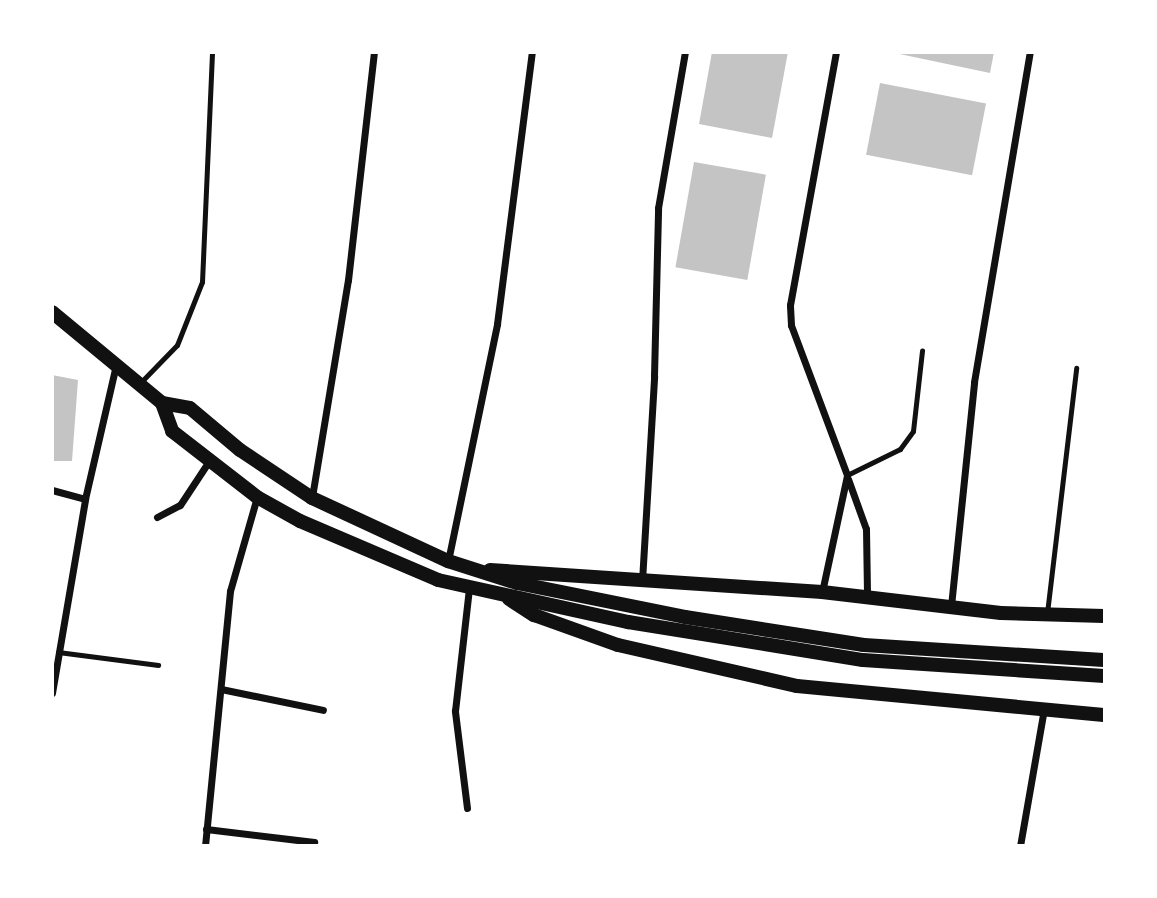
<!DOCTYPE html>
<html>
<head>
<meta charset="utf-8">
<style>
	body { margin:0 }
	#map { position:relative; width:1157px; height:898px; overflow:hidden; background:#fff; font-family:Cabin,sans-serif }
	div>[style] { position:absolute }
	.building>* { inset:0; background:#c4c4c4; transform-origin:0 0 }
	.service>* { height:5px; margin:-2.5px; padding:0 2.5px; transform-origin:2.5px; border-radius:2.5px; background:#111 }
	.minor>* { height:7px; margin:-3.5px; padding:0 3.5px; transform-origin:3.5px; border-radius:3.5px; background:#111 }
	.secondary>* { height:14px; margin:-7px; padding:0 7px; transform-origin:7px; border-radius:7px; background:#111 }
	span { translate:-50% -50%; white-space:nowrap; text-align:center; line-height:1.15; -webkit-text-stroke:6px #fff; paint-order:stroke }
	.frame { position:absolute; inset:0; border:54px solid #fff; pointer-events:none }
</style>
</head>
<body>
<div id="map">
	<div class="building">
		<div style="clip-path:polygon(712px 52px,788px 52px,772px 138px,699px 124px)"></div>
		<div style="clip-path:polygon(890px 52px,994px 52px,990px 73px)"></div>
		<div style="left:880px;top:83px;width:108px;height:73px;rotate:11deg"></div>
		<div style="left:694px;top:162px;width:73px;height:107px;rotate:10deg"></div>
		<div style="clip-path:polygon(52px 375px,78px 380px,72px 461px,52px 461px)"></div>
	</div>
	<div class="service">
		<div style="left:140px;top:383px;width:53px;rotate:-45.8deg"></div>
		<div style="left:177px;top:345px;width:68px;rotate:-68.4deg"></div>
		<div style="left:202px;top:282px;width:230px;rotate:-87.5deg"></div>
		<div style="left:847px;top:475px;width:59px;rotate:-26.1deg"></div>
		<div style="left:900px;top:449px;width:22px;rotate:-54deg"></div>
		<div style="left:913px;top:431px;width:81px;rotate:-83.6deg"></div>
		<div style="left:1047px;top:613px;width:247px;rotate:-83.2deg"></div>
		<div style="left:58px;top:652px;width:101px;rotate:7.4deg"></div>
	</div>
	<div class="minor">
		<div style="left:848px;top:479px;width:53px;rotate:70.2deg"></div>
		<div style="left:866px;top:529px;width:67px;rotate:89.1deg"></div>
		<div style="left:52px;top:490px;width:34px;rotate:15deg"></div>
		<div style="left:312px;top:497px;width:220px;rotate:-80.6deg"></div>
		<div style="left:348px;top:280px;width:229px;rotate:-83.5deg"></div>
		<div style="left:157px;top:517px;width:26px;rotate:-28deg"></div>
		<div style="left:180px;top:505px;width:53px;rotate:-56.6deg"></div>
		<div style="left:448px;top:561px;width:242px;rotate:-78.3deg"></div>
		<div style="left:497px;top:324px;width:274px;rotate:-82.7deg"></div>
		<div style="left:642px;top:581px;width:205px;rotate:-86.6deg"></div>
		<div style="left:654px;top:376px;width:168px;rotate:-88.6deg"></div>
		<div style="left:658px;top:208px;width:158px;rotate:-80.2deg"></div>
		<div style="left:822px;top:592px;width:120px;rotate:-77.9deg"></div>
		<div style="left:847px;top:475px;width:160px;rotate:-110.5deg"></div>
		<div style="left:791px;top:325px;width:20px;rotate:-93deg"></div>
		<div style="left:790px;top:305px;width:257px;rotate:-79.7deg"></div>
		<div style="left:951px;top:606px;width:225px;rotate:-84.1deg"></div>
		<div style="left:974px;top:382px;width:335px;rotate:-80.4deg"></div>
		<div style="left:221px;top:689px;width:104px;rotate:11.6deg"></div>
		<div style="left:52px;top:693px;width:197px;rotate:-80.3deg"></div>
		<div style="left:85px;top:499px;width:138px;rotate:-77deg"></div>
		<div style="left:467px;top:808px;width:98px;rotate:-97.1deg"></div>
		<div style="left:455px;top:711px;width:124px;rotate:-83.5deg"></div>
		<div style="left:206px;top:829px;width:109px;rotate:6.9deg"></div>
		<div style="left:205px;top:846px;width:256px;rotate:-84.4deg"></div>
		<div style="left:230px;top:591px;width:98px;rotate:-74deg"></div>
		<div style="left:1020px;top:846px;width:140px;rotate:-80.1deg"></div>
	</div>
	<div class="secondary">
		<div style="left:52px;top:312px;width:143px;rotate:39.6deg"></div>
		<div style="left:162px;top:403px;width:30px;rotate:70deg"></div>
		<div style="left:172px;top:431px;width:108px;rotate:37.8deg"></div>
		<div style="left:257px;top:497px;width:49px;rotate:29.2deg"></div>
		<div style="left:300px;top:521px;width:150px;rotate:23.1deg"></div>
		<div style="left:438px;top:580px;width:195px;rotate:12.5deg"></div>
		<div style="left:628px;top:622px;width:238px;rotate:9.2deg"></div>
		<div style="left:863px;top:660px;width:242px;rotate:3.8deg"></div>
		<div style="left:162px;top:403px;width:28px;rotate:10deg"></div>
		<div style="left:190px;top:408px;width:65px;rotate:40deg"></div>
		<div style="left:240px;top:450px;width:87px;rotate:33.7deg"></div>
		<div style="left:312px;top:498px;width:150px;rotate:24.9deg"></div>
		<div style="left:448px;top:561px;width:72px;rotate:17.7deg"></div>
		<div style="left:517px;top:583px;width:171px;rotate:11.4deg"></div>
		<div style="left:685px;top:617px;width:181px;rotate:8.9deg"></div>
		<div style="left:864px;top:645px;width:240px;rotate:3.6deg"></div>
		<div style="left:490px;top:570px;width:333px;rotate:3.8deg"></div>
		<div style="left:822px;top:592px;width:180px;rotate:6.7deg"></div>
		<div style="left:1001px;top:613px;width:103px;rotate:1.7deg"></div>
		<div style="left:509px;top:599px;width:30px;rotate:33deg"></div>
		<div style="left:534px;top:615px;width:89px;rotate:19.7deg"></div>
		<div style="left:618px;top:645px;width:184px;rotate:12.9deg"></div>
		<div style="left:797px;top:686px;width:308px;rotate:5.4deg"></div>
	</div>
	<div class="frame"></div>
</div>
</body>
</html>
